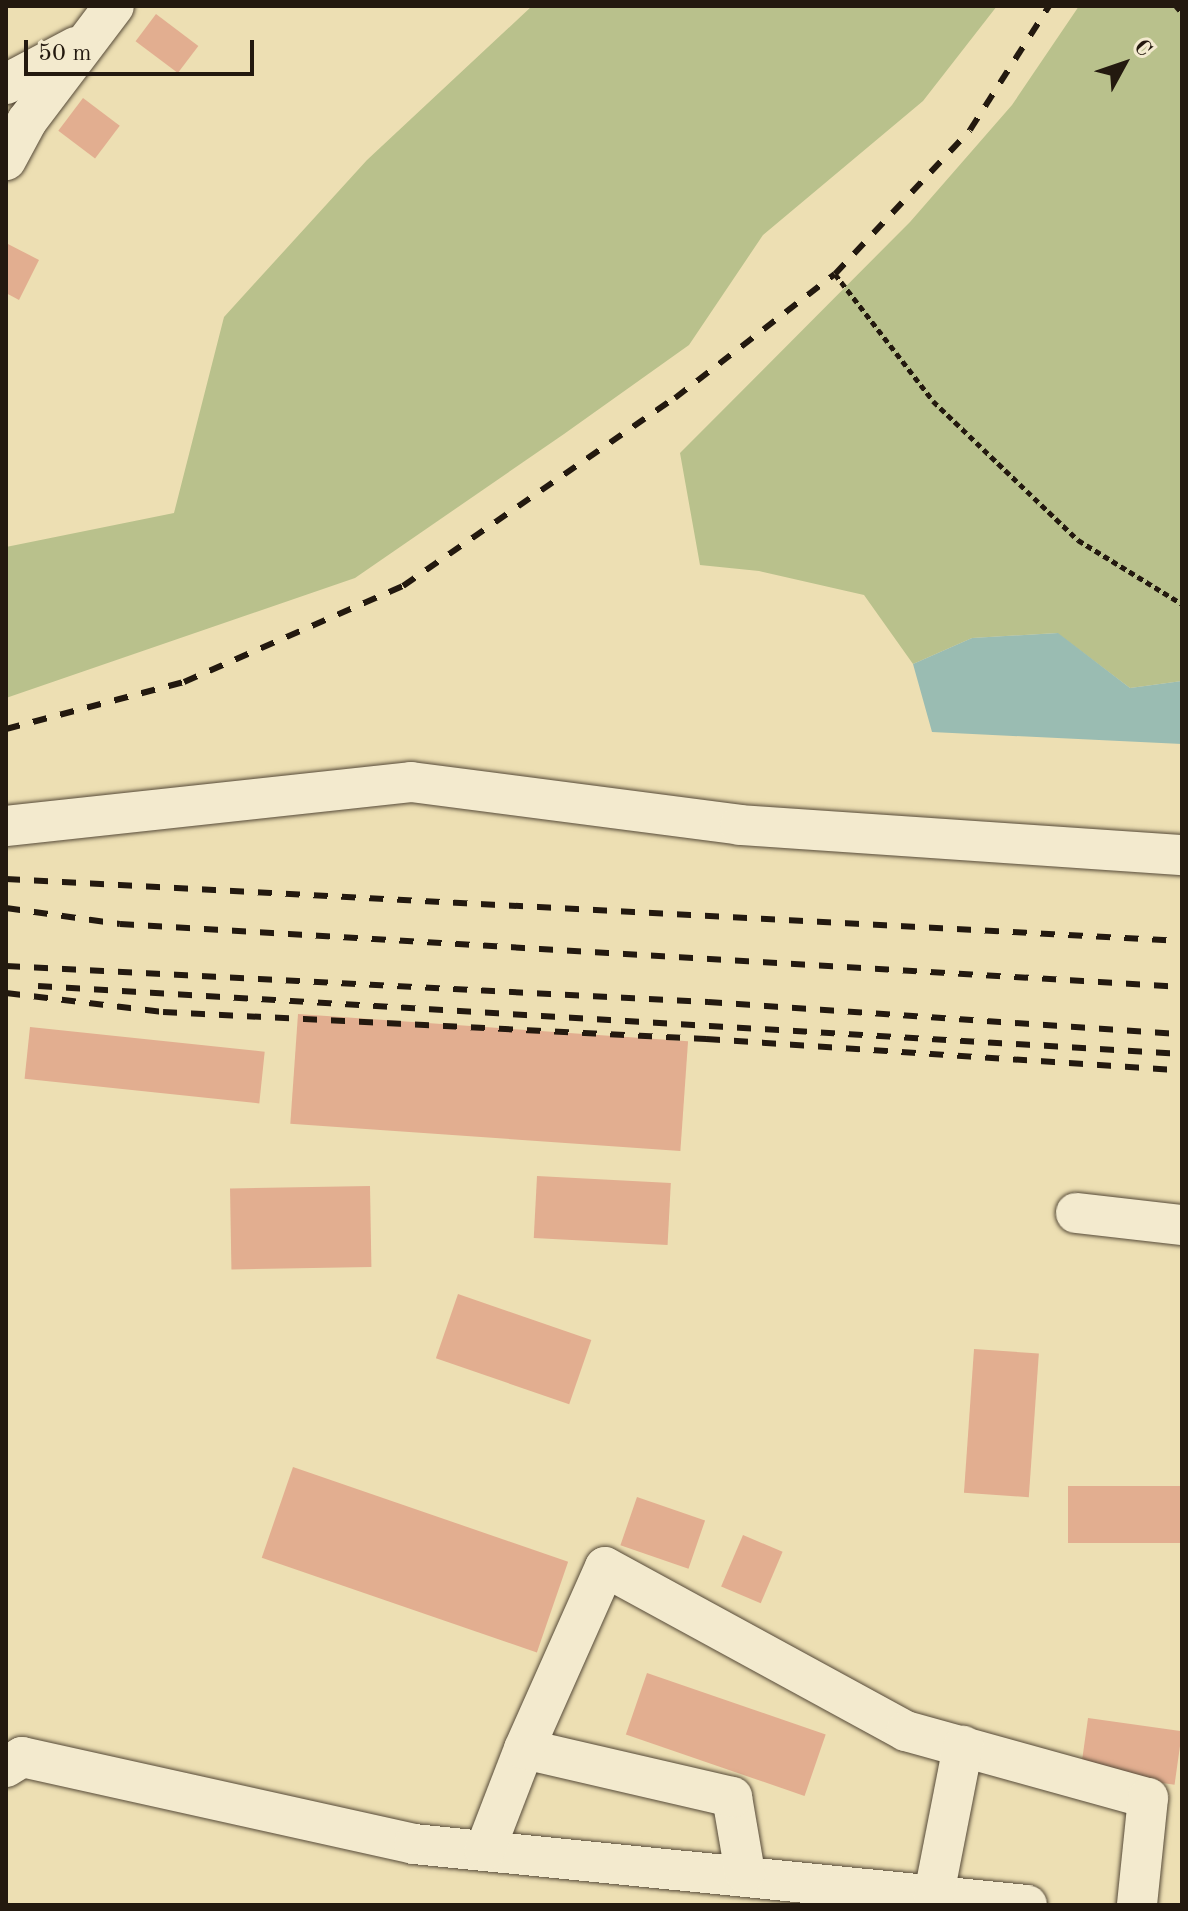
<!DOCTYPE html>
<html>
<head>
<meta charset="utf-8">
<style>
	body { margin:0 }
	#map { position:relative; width:1188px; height:1911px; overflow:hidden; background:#eddfb3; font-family:"Old Standard TT",serif }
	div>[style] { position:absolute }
	.green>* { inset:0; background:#b9c18c }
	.water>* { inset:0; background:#9abcb2 }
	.building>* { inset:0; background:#e2ae90; transform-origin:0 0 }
	.path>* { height:5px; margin-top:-2.5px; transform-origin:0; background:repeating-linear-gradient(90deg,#23190f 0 6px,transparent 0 10px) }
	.roads { filter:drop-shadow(0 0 2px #564a38) drop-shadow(0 0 2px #564a38) }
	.minor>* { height:40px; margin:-20px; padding:0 20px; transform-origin:20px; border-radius:20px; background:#f3eace }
	.rail>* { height:6px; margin-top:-3px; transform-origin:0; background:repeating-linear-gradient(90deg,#23190f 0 14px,transparent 0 28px) }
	span { translate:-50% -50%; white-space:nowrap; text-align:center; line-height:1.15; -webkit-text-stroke:6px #f3eace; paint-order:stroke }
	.frame { position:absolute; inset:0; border:8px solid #23190f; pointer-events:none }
	.north { position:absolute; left:1084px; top:24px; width:80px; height:80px; -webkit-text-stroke:6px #f3eace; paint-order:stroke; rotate:50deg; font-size:22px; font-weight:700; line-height:32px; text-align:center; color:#23190f }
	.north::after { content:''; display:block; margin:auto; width:28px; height:36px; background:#23190f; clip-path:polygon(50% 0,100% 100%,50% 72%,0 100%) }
	.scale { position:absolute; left:24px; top:40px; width:230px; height:36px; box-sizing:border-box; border:4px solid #23190f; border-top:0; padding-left:10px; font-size:24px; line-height:28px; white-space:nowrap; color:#23190f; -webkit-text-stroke:6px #f3eace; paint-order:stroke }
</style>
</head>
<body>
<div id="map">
	<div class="green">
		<div style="clip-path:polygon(532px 6px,997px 6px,923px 101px,763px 235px,689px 345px,564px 434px,355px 578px,6px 698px,6px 547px,174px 513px,224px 317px,367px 160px)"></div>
		<div style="clip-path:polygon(1079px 6px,1182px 6px,1182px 681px,1130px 688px,1057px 633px,972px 638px,913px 664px,864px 595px,759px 571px,700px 565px,680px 453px,910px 222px,1012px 105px)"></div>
	</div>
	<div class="water">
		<div style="clip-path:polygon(1058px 633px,1130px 688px,1182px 681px,1182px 744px,932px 732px,913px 664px,972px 638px)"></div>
	</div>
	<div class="building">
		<div style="left:156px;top:14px;width:53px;height:34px;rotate:37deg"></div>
		<div style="left:83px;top:98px;width:46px;height:41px;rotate:37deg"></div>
		<div style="clip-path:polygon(6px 243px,39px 260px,19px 300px,6px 293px)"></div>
		<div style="left:298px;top:1014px;width:391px;height:110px;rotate:4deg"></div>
		<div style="left:30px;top:1027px;width:236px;height:52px;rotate:6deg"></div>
		<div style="left:537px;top:1176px;width:134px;height:62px;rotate:3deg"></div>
		<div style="left:370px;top:1186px;width:81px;height:140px;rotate:89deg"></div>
		<div style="left:458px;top:1294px;width:141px;height:68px;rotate:19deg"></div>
		<div style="left:974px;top:1349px;width:65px;height:144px;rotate:4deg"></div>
		<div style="left:293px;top:1467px;width:291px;height:96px;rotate:19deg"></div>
		<div style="left:1182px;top:1486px;width:57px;height:114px;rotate:90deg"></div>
		<div style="left:637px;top:1497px;width:72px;height:51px;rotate:19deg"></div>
		<div style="left:743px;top:1535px;width:43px;height:56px;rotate:23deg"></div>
		<div style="left:647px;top:1673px;width:189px;height:65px;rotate:19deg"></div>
		<div style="left:1088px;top:1718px;width:95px;height:54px;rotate:8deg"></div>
	</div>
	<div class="path">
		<div style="left:1176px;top:6px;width:9px;rotate:49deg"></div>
		<div style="left:835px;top:274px;width:160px;rotate:52.3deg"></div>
		<div style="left:933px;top:401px;width:201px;rotate:43.8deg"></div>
		<div style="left:1078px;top:540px;width:122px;rotate:31.6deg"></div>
	</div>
	<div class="roads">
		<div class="minor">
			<div style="left:6px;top:84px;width:79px;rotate:-27.9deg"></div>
			<div style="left:6px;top:160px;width:44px;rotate:-61.7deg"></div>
			<div style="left:27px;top:121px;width:144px;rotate:-52.9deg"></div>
			<div style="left:6px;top:826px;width:407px;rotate:-6.2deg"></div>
			<div style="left:411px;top:782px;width:332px;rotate:7.4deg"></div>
			<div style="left:740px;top:825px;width:443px;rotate:3.9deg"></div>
			<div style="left:1076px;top:1213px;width:107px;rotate:6.5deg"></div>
			<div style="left:6px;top:1767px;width:19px;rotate:-32deg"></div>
			<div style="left:22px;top:1757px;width:402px;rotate:12.5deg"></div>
			<div style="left:414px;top:1844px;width:616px;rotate:5.68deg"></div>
			<div style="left:485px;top:1850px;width:108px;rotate:-68.9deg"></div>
			<div style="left:745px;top:1873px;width:77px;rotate:-99.7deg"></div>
			<div style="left:732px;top:1797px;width:213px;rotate:-167deg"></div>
			<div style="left:524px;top:1749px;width:199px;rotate:-66deg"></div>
			<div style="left:605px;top:1567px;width:343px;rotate:28.6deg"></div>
			<div style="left:906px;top:1731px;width:251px;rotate:15.5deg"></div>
			<div style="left:1148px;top:1798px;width:108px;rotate:95.9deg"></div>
			<div style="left:934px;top:1894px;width:151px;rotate:-78.9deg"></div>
		</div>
	</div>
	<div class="rail">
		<div style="left:6px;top:729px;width:184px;rotate:-14.8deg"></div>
		<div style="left:184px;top:682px;width:239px;rotate:-23.7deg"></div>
		<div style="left:403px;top:586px;width:331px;rotate:-34.7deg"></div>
		<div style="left:675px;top:398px;width:202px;rotate:-37.8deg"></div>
		<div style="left:835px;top:274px;width:197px;rotate:-46.8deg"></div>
		<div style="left:970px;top:130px;width:147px;rotate:-57.5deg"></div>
		<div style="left:6px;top:879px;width:1178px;rotate:3.02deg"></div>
		<div style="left:6px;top:908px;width:115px;rotate:8deg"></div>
		<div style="left:120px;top:924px;width:1064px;rotate:3.39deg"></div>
		<div style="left:6px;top:966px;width:703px;rotate:2.94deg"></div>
		<div style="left:708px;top:1002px;width:475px;rotate:3.9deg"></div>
		<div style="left:38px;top:986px;width:1146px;rotate:3.4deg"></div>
		<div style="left:6px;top:993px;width:158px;rotate:6.9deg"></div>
		<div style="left:163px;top:1012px;width:544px;rotate:2.85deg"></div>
		<div style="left:706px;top:1039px;width:477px;rotate:3.8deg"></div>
	</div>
	<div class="frame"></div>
	<div class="north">С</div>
	<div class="scale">50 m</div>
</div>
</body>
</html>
